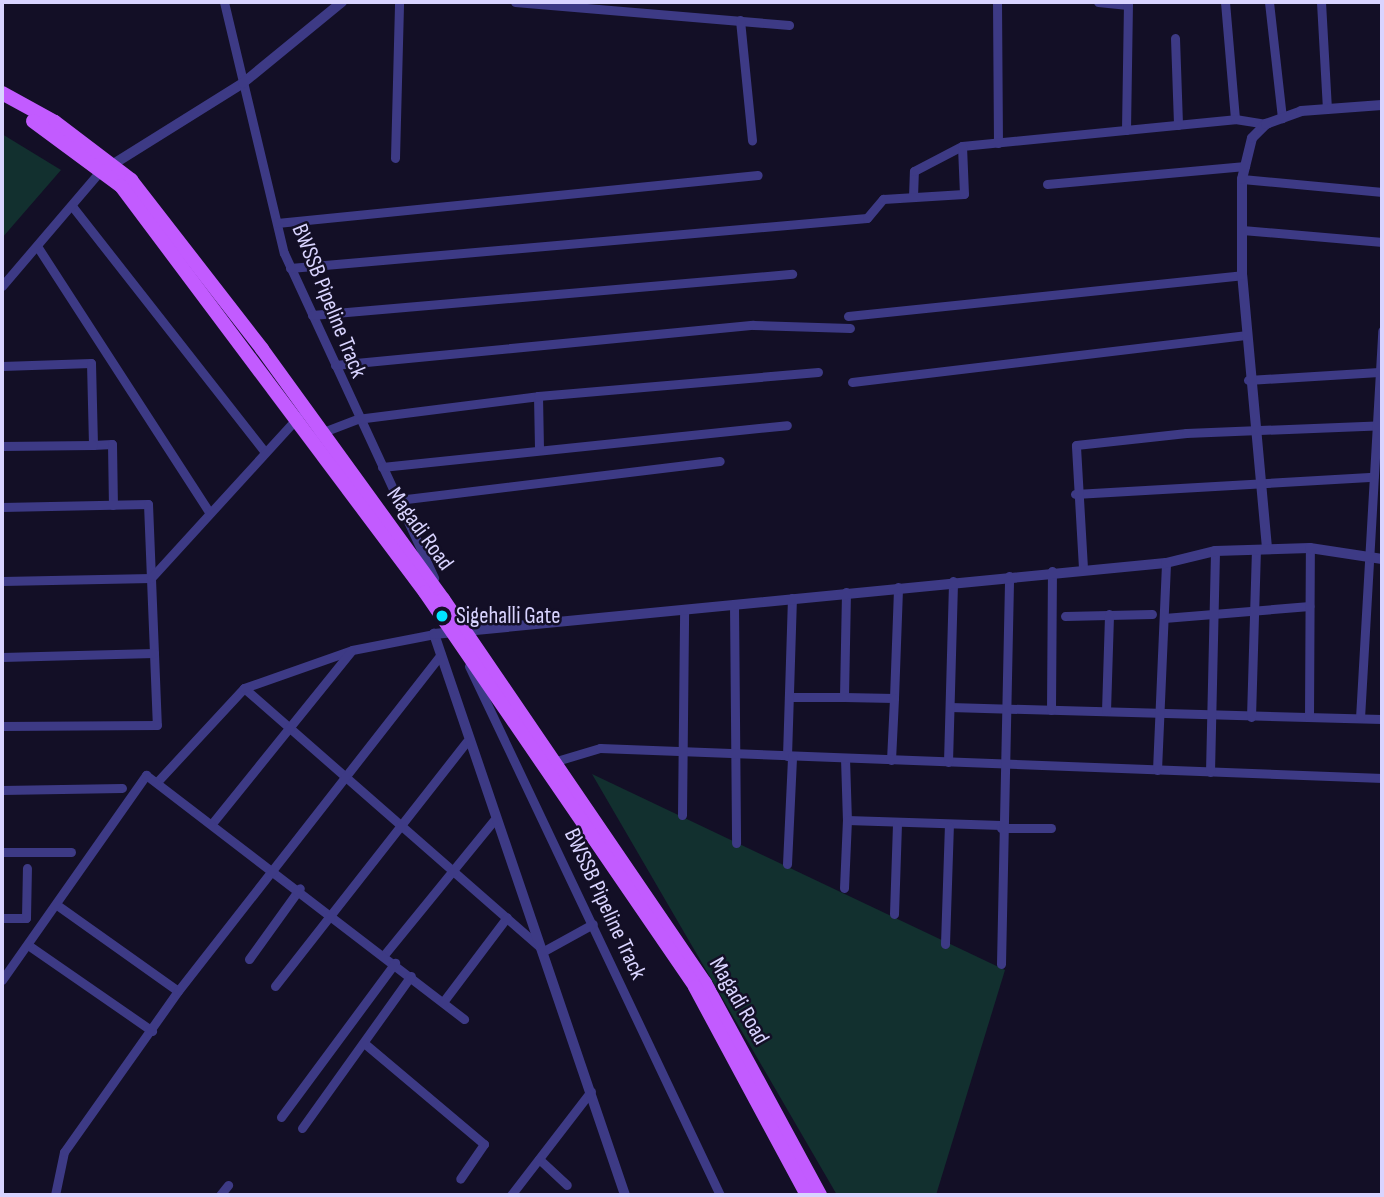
<!DOCTYPE html>
<html>
<head>
<meta charset="utf-8">
<style>
	body { margin:0 }
	#map { position:relative; width:1384px; height:1197px; overflow:hidden; background:#130f26; font-family:"Sofia Sans Condensed",sans-serif }
	div>[style] { position:absolute }
	.green>* { inset:0; background:#12302f }
	.minor>* { height:9px; margin:-4.5px; padding:0 4.5px; transform-origin:4.5px; border-radius:4.5px; background:#3d3a85 }
	.tertiary>* { height:10px; margin:-5px; padding:0 5px; transform-origin:5px; border-radius:5px; background:#3d3a85 }
	.primary>* { height:14px; margin:-7px; padding:0 7px; transform-origin:7px; border-radius:7px; background:#c25bff }
	.dots>* { width:19px; height:19px; translate:-50% -50%; box-sizing:border-box; border:4px solid #130f26; border-radius:50% }
	span { translate:-50% -50%; white-space:nowrap; text-align:center; line-height:1.15; -webkit-text-stroke:5px #130f26; paint-order:stroke }
	.street-label { font-size:23px; color:#d9d4ff }
	.poi-label { font-size:23px; color:#d9d4ff }
	.left { translate:0 -50%; text-align:left }
	.frame { position:absolute; inset:0; border:4px solid #d9d4ff; pointer-events:none }
</style>
</head>
<body>
<div id="map">
	<div class="green">
		<div style="clip-path:polygon(2px 134px,61px 170px,2px 238px)"></div>
		<div style="clip-path:polygon(592px 774px,1005px 970px,936px 1195px,837px 1195px)"></div>
	</div>
	<div class="minor">
		<div style="left:224px;top:2px;width:258px;rotate:76.6deg"></div>
		<div style="left:284px;top:253px;width:358px;rotate:65.2deg"></div>
		<div style="left:515px;top:2px;width:275px;rotate:4.8deg"></div>
		<div style="left:997px;top:2px;width:141px;rotate:89.6deg"></div>
		<div style="left:1098px;top:2px;width:30px;rotate:6deg"></div>
		<div style="left:1225px;top:2px;width:117px;rotate:85.1deg"></div>
		<div style="left:1269px;top:2px;width:117px;rotate:83.6deg"></div>
		<div style="left:1321px;top:2px;width:107px;rotate:86.8deg"></div>
		<div style="left:740px;top:20px;width:121px;rotate:84.3deg"></div>
		<div style="left:1175px;top:38px;width:87px;rotate:88deg"></div>
		<div style="left:1126px;top:130px;width:128px;rotate:-89.1deg"></div>
		<div style="left:395px;top:158px;width:156px;rotate:-88.5deg"></div>
		<div style="left:1242px;top:179px;width:141px;rotate:5.3deg"></div>
		<div style="left:1047px;top:184px;width:199px;rotate:-5.2deg"></div>
		<div style="left:913px;top:197px;width:26px;rotate:-88deg"></div>
		<div style="left:914px;top:171px;width:54px;rotate:-27.5deg"></div>
		<div style="left:962px;top:146px;width:274px;rotate:-5.6deg"></div>
		<div style="left:1235px;top:119px;width:31px;rotate:9deg"></div>
		<div style="left:72px;top:206px;width:311px;rotate:51.9deg"></div>
		<div style="left:277px;top:223px;width:483px;rotate:-5.7deg"></div>
		<div style="left:1242px;top:230px;width:141px;rotate:4.9deg"></div>
		<div style="left:37px;top:246px;width:318px;rotate:57.1deg"></div>
		<div style="left:290px;top:268px;width:579px;rotate:-4.95deg"></div>
		<div style="left:867px;top:218px;width:25px;rotate:-50deg"></div>
		<div style="left:883px;top:199px;width:81px;rotate:-3.5deg"></div>
		<div style="left:964px;top:194px;width:48px;rotate:-92.4deg"></div>
		<div style="left:2px;top:286px;width:153px;rotate:-49.5deg"></div>
		<div style="left:312px;top:315px;width:482px;rotate:-4.9deg"></div>
		<div style="left:848px;top:316px;width:396px;rotate:-5.9deg"></div>
		<div style="left:335px;top:365px;width:420px;rotate:-5.5deg"></div>
		<div style="left:753px;top:325px;width:97px;rotate:1.8deg"></div>
		<div style="left:2px;top:366px;width:89px;rotate:-1.9deg"></div>
		<div style="left:91px;top:363px;width:82px;rotate:88.6deg"></div>
		<div style="left:93px;top:445px;width:19px;rotate:-3deg"></div>
		<div style="left:112px;top:444px;width:61px;rotate:89.1deg"></div>
		<div style="left:1248px;top:380px;width:131px;rotate:-3.5deg"></div>
		<div style="left:852px;top:382px;width:396px;rotate:-6.8deg"></div>
		<div style="left:538px;top:396px;width:54px;rotate:88.9deg"></div>
		<div style="left:318px;top:434px;width:42px;rotate:-21deg"></div>
		<div style="left:357px;top:419px;width:182px;rotate:-7.2deg"></div>
		<div style="left:538px;top:396px;width:281px;rotate:-4.9deg"></div>
		<div style="left:2px;top:446px;width:91px;rotate:-0.6deg"></div>
		<div style="left:382px;top:467px;width:407px;rotate:-5.9deg"></div>
		<div style="left:1075px;top:494px;width:299px;rotate:-3.3deg"></div>
		<div style="left:398px;top:500px;width:324px;rotate:-6.9deg"></div>
		<div style="left:2px;top:507px;width:146px;rotate:-1.2deg"></div>
		<div style="left:148px;top:504px;width:221px;rotate:87.7deg"></div>
		<div style="left:157px;top:725px;width:155px;rotate:179.6deg"></div>
		<div style="left:1083px;top:568px;width:123px;rotate:-93.3deg"></div>
		<div style="left:1076px;top:445px;width:111px;rotate:-6.2deg"></div>
		<div style="left:1186px;top:433px;width:196px;rotate:-2.3deg"></div>
		<div style="left:2px;top:581px;width:149px;rotate:-1.2deg"></div>
		<div style="left:151px;top:578px;width:219px;rotate:-47.6deg"></div>
		<div style="left:846px;top:592px;width:105px;rotate:91.1deg"></div>
		<div style="left:844px;top:697px;width:50px;rotate:1.1deg"></div>
		<div style="left:894px;top:698px;width:111px;rotate:-87.9deg"></div>
		<div style="left:734px;top:604px;width:239px;rotate:89.5deg"></div>
		<div style="left:1065px;top:616px;width:87px;rotate:-1.3deg"></div>
		<div style="left:1164px;top:618px;width:146px;rotate:-4.7deg"></div>
		<div style="left:2px;top:657px;width:152px;rotate:-1.5deg"></div>
		<div style="left:469px;top:666px;width:586px;rotate:64.62deg"></div>
		<div style="left:244px;top:688px;width:392px;rotate:41.2deg"></div>
		<div style="left:789px;top:697px;width:55px"></div>
		<div style="left:950px;top:707px;width:432px;rotate:1.6deg"></div>
		<div style="left:1051px;top:710px;width:139px;rotate:-89.6deg"></div>
		<div style="left:1106px;top:711px;width:97px;rotate:-88.2deg"></div>
		<div style="left:1251px;top:717px;width:168px;rotate:-88.3deg"></div>
		<div style="left:1309px;top:717px;width:169px;rotate:-89.7deg"></div>
		<div style="left:1360px;top:718px;width:388px;rotate:-86.7deg"></div>
		<div style="left:787px;top:756px;width:158px;rotate:-88.2deg"></div>
		<div style="left:845px;top:758px;width:62px;rotate:88.2deg"></div>
		<div style="left:847px;top:820px;width:154px;rotate:1.9deg"></div>
		<div style="left:891px;top:760px;width:62px;rotate:-87.2deg"></div>
		<div style="left:553px;top:762px;width:49px;rotate:-16.6deg"></div>
		<div style="left:600px;top:748px;width:783px;rotate:2.2deg"></div>
		<div style="left:948px;top:762px;width:181px;rotate:-88.4deg"></div>
		<div style="left:1157px;top:770px;width:207px;rotate:-87.5deg"></div>
		<div style="left:1210px;top:772px;width:221px;rotate:-88.7deg"></div>
		<div style="left:157px;top:782px;width:128px;rotate:-47.2deg"></div>
		<div style="left:244px;top:688px;width:114px;rotate:-19.4deg"></div>
		<div style="left:352px;top:650px;width:84px;rotate:-11deg"></div>
		<div style="left:2px;top:790px;width:120px;rotate:-1deg"></div>
		<div style="left:682px;top:815px;width:206px;rotate:-89.4deg"></div>
		<div style="left:214px;top:821px;width:218px;rotate:-51.1deg"></div>
		<div style="left:1001px;top:828px;width:50px"></div>
		<div style="left:2px;top:852px;width:69px"></div>
		<div style="left:787px;top:864px;width:108px;rotate:-87.3deg"></div>
		<div style="left:844px;top:888px;width:68px;rotate:-87.5deg"></div>
		<div style="left:57px;top:905px;width:148px;rotate:35.4deg"></div>
		<div style="left:894px;top:914px;width:91px;rotate:-88.1deg"></div>
		<div style="left:2px;top:918px;width:24px"></div>
		<div style="left:26px;top:918px;width:50px;rotate:-88.9deg"></div>
		<div style="left:945px;top:944px;width:118px;rotate:-88.1deg"></div>
		<div style="left:28px;top:945px;width:151px;rotate:34.7deg"></div>
		<div style="left:542px;top:952px;width:58px;rotate:-28.8deg"></div>
		<div style="left:384px;top:955px;width:174px;rotate:-50.8deg"></div>
		<div style="left:249px;top:959px;width:87px;rotate:-54.3deg"></div>
		<div style="left:1001px;top:964px;width:388px;rotate:-88.8deg"></div>
		<div style="left:2px;top:980px;width:251px;rotate:-54.9deg"></div>
		<div style="left:146px;top:775px;width:401px;rotate:37.5deg"></div>
		<div style="left:275px;top:986px;width:310px;rotate:-51.9deg"></div>
		<div style="left:443px;top:1002px;width:106px;rotate:-53deg"></div>
		<div style="left:364px;top:1043px;width:157px;rotate:40.1deg"></div>
		<div style="left:484px;top:1144px;width:42px;rotate:124.4deg"></div>
		<div style="left:281px;top:1117px;width:192px;rotate:-53.5deg"></div>
		<div style="left:302px;top:1128px;width:187px;rotate:-54.4deg"></div>
		<div style="left:539px;top:1159px;width:38px;rotate:43deg"></div>
		<div style="left:55px;top:1195px;width:44px;rotate:-78.2deg"></div>
		<div style="left:64px;top:1152px;width:197px;rotate:-54.7deg"></div>
		<div style="left:178px;top:991px;width:427px;rotate:-52deg"></div>
		<div style="left:220px;top:1195px;width:13px;rotate:-51deg"></div>
		<div style="left:511px;top:1195px;width:131px;rotate:-52.4deg"></div>
	</div>
	<div class="tertiary">
		<div style="left:107px;top:168px;width:160px;rotate:-32deg"></div>
		<div style="left:243px;top:83px;width:128px;rotate:-39.3deg"></div>
		<div style="left:1267px;top:548px;width:274px;rotate:-95.2deg"></div>
		<div style="left:1242px;top:275px;width:96px;rotate:-90deg"></div>
		<div style="left:1242px;top:179px;width:42px;rotate:-76.3deg"></div>
		<div style="left:1252px;top:138px;width:20px;rotate:-45deg"></div>
		<div style="left:1266px;top:124px;width:37px;rotate:-20deg"></div>
		<div style="left:1301px;top:111px;width:81px;rotate:-4.2deg"></div>
		<div style="left:625px;top:1195px;width:593px;rotate:-108.8deg"></div>
		<div style="left:434px;top:634px;width:735px;rotate:-5.54deg"></div>
		<div style="left:1166px;top:563px;width:50px;rotate:-13.8deg"></div>
		<div style="left:1215px;top:551px;width:95px;rotate:-1.8deg"></div>
		<div style="left:1310px;top:548px;width:73px;rotate:8.7deg"></div>
	</div>
	<div class="primary">
		<div style="left:2px;top:93px;width:60px;rotate:28.7deg"></div>
		<div style="left:55px;top:122px;width:96px;rotate:37.3deg"></div>
		<div style="left:131px;top:180px;width:214px;rotate:52.2deg"></div>
		<div style="left:262px;top:349px;width:309px;rotate:54.1deg"></div>
		<div style="left:443px;top:599px;width:465px;rotate:55.7deg"></div>
		<div style="left:705px;top:983px;width:241px;rotate:61.5deg"></div>
		<div style="left:33px;top:121px;width:109px;rotate:36.5deg"></div>
		<div style="left:121px;top:186px;width:507px;rotate:53.18deg"></div>
		<div style="left:425px;top:592px;width:478px;rotate:55.6deg"></div>
		<div style="left:695px;top:987px;width:236px;rotate:61.7deg"></div>
	</div>
	<div class="dots">
		<div style="left:442px;top:616px;background:#00e5ff"></div>
	</div>
	<div class="street-label">
		<span style="left:329px;top:301px;rotate:68deg">BWSSB Pipeline Track</span>
		<span style="left:420px;top:529px;rotate:54deg">Magadi Road</span>
		<span style="left:605px;top:904px;rotate:65deg">BWSSB Pipeline Track</span>
		<span style="left:739px;top:1001px;rotate:60deg">Magadi Road</span>
	</div>
	<div class="poi-label">
		<span class="left" style="left:456px;top:616px">Sigehalli Gate</span>
	</div>
	<div class="frame"></div>
</div>
</body>
</html>
